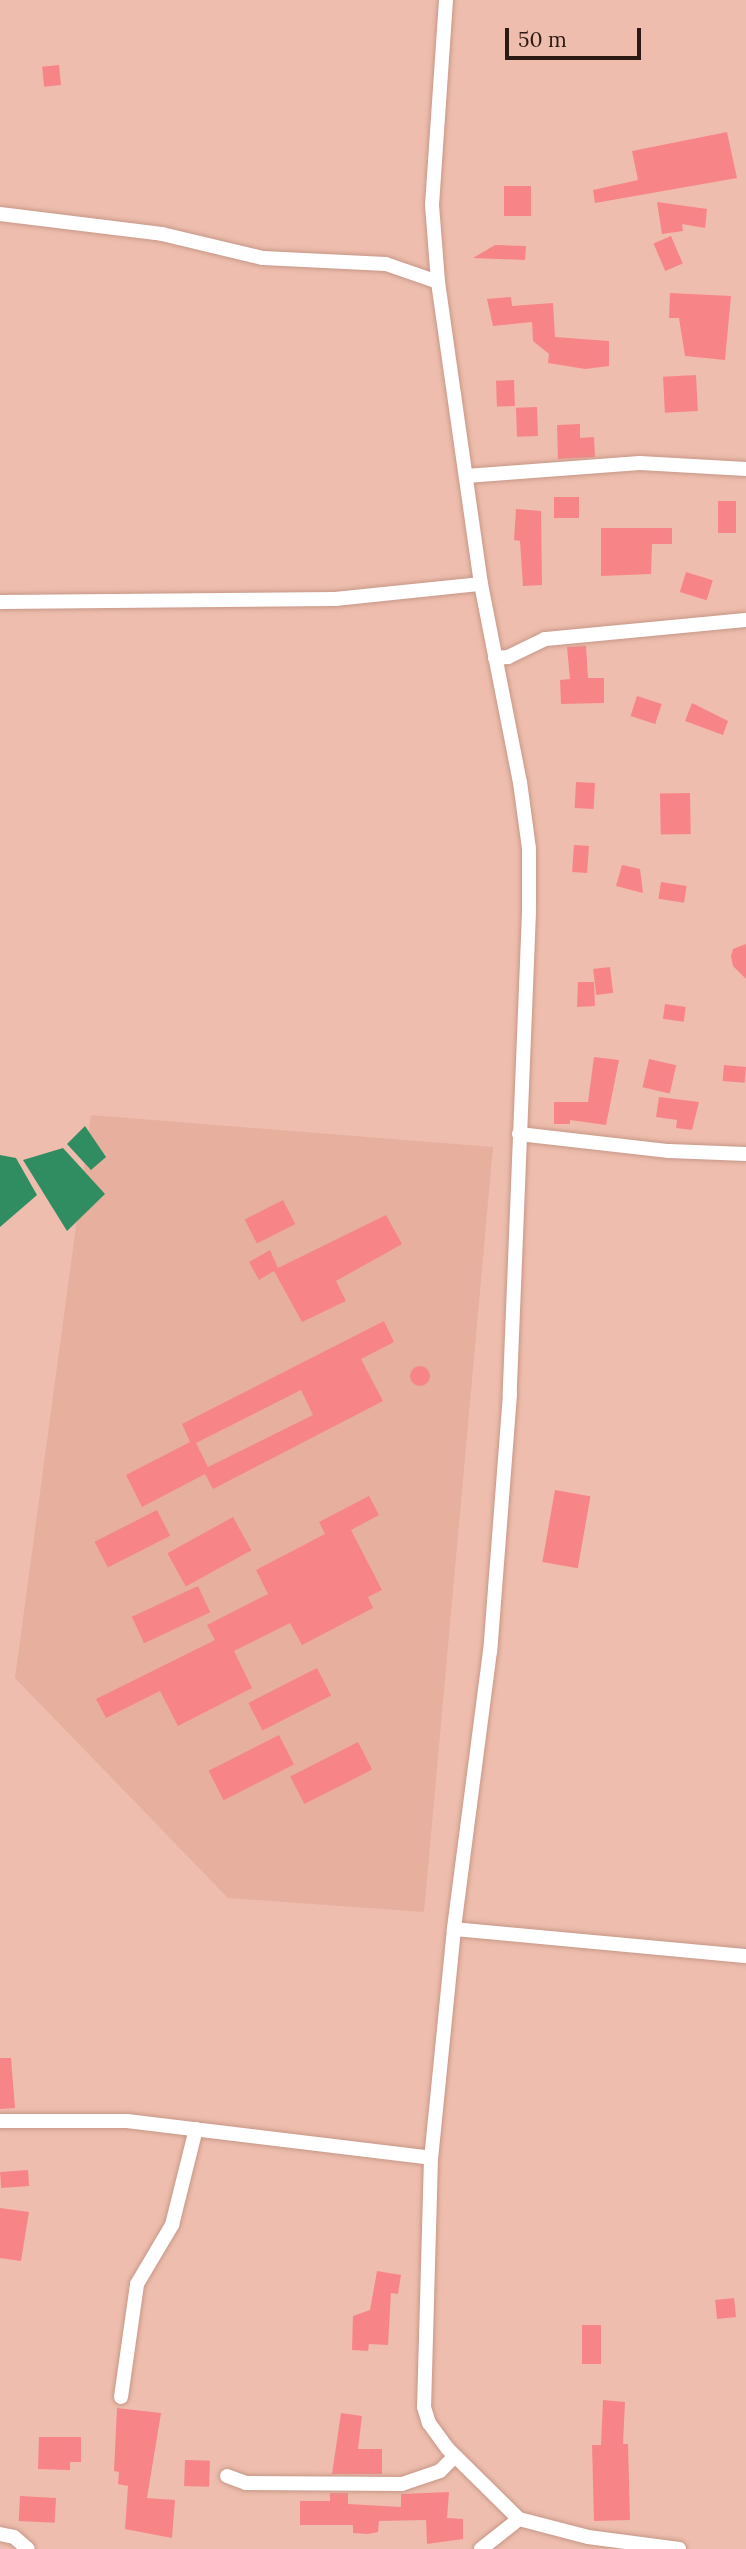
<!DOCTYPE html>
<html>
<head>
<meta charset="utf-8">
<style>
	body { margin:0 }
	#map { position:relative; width:746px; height:2549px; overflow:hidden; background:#eebdad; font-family:Lora,serif }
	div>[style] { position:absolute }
	.built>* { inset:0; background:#e7af9d }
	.water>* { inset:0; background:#308d61 }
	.building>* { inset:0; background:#f78588; transform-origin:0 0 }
	.round { border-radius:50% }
	.roads { filter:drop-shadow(0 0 2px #c69788) drop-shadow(0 0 2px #c69788) }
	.street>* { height:14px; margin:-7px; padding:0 7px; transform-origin:7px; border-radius:7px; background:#fff }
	span { translate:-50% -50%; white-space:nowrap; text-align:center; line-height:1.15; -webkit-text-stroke:5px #eebdad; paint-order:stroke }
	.scale { position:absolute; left:505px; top:28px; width:136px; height:32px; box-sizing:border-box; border:4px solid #2b1913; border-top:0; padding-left:9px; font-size:21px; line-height:24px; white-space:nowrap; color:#2b1913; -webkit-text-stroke:5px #eebdad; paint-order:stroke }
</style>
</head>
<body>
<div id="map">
	<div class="built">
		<div style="clip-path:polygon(91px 1115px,493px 1147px,424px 1912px,228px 1898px,15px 1678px)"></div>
	</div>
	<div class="water">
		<div style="clip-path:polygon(85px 1126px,106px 1157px,91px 1170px,67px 1144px)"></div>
		<div style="clip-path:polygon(63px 1148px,105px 1194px,67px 1231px,23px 1160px)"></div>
		<div style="clip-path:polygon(0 1155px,16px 1158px,37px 1195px,0 1227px)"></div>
	</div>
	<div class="building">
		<div style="left:59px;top:65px;width:20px;height:17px;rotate:84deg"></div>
		<div style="clip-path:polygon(727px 132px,737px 178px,595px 203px,593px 190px,638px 180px,632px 151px)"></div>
		<div style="left:504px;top:186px;width:27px;height:30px"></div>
		<div style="clip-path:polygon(657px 202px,707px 209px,705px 228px,682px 224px,683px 231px,662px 234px)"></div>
		<div style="left:671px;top:236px;width:30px;height:19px;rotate:67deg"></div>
		<div style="clip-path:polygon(495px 245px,526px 246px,525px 260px,473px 258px)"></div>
		<div style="clip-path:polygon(670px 293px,731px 296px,725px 360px,685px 356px,679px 318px,669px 318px)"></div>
		<div style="clip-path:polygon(511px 297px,512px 306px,553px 303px,555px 337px,609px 341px,609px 366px,585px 369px,548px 363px,549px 354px,533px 341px,532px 322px,493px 326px,487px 299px)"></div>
		<div style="left:696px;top:375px;width:36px;height:33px;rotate:87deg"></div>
		<div style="left:514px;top:380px;width:26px;height:18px;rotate:88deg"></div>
		<div style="left:537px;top:407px;width:29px;height:21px;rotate:88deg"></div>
		<div style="clip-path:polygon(580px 424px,580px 438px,594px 437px,595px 457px,558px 459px,557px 425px)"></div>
		<div style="left:554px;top:497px;width:25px;height:21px"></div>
		<div style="left:718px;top:501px;width:18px;height:32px"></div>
		<div style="clip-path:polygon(516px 509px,541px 511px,542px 585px,523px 586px,520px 541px,514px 540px)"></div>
		<div style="clip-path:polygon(601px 528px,672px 528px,672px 544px,652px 544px,651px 574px,601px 576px)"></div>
		<div style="left:686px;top:572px;width:28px;height:21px;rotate:17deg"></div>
		<div style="clip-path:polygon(586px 646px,588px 678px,604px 678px,604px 703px,561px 704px,560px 680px,570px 679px,567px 647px)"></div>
		<div style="left:637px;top:696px;width:26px;height:21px;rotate:18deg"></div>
		<div style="clip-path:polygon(692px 703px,728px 721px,723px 735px,685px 721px)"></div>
		<div style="left:576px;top:782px;width:19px;height:26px;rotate:3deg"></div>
		<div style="left:690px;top:793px;width:41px;height:30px;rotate:89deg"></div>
		<div style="left:574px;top:845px;width:15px;height:27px;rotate:4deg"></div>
		<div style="clip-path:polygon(622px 865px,640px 869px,643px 893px,616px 886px)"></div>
		<div style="left:661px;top:882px;width:26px;height:17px;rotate:9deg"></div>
		<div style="clip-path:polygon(746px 944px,746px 979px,733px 966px,731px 956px,733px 949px)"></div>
		<div style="left:610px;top:967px;width:26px;height:17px;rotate:83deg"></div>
		<div style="clip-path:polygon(578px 982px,594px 982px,595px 1006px,577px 1007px)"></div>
		<div style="left:665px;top:1004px;width:21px;height:15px;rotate:8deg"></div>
		<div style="clip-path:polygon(594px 1057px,619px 1060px,606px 1125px,570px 1120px,570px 1124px,554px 1124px,554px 1102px,588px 1102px)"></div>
		<div style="left:649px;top:1059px;width:28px;height:29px;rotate:13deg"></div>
		<div style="left:724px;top:1065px;width:22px;height:16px;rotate:5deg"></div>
		<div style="clip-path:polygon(659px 1097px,699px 1102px,692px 1130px,676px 1128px,677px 1120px,656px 1117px)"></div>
		<div style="left:283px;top:1200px;width:27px;height:43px;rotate:63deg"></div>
		<div style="clip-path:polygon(386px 1215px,402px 1244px,336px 1281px,346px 1301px,302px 1322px,274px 1271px,259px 1280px,249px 1262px,270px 1250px,278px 1268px)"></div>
		<div style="clip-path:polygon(evenodd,384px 1321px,394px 1342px,361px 1359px,383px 1401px,213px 1489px,205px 1474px,142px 1507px,126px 1475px,190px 1442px,182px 1424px,384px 1321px,301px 1390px,313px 1415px,208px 1467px,196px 1443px,301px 1390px)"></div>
		<div class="round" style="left:410px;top:1366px;width:20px;height:20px"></div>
		<div style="left:555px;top:1490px;width:36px;height:73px;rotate:10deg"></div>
		<div style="clip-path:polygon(369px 1496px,379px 1515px,351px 1530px,382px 1590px,368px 1597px,373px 1608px,302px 1645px,290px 1623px,234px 1651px,252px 1688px,178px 1726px,160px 1691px,106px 1718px,96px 1699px,215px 1640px,207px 1625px,268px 1594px,256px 1570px,325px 1534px,319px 1522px)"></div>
		<div style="left:157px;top:1510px;width:29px;height:70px;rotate:63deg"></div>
		<div style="left:233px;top:1517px;width:38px;height:75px;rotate:61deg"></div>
		<div style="left:198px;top:1586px;width:29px;height:73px;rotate:65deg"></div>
		<div style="left:317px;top:1668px;width:31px;height:77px;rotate:63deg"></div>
		<div style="left:279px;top:1735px;width:33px;height:79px;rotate:63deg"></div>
		<div style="left:358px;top:1742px;width:31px;height:76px;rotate:63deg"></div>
		<div style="clip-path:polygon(0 2058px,11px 2058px,15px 2108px,0 2109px)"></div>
		<div style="left:28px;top:2170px;width:16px;height:28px;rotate:86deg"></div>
		<div style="clip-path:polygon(0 2208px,29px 2212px,21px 2261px,0 2258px)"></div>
		<div style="clip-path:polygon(377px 2271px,401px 2275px,398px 2294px,391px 2293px,388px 2345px,369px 2344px,368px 2351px,352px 2350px,353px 2316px,370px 2310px)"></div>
		<div style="left:734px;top:2298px;width:19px;height:19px;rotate:84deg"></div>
		<div style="left:582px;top:2325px;width:19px;height:39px"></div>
		<div style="clip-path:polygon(603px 2400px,625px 2402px,623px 2444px,628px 2444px,630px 2520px,594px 2521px,592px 2445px,601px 2445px)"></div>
		<div style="clip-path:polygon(117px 2408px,161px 2413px,147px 2498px,175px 2500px,172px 2538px,125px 2529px,128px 2486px,118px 2484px,119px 2472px,114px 2471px)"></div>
		<div style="clip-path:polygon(341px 2413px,362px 2416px,358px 2449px,382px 2449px,382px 2474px,332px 2474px)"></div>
		<div style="clip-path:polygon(39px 2437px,81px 2437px,81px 2462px,70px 2462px,70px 2470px,38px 2469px)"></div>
		<div style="left:185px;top:2460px;width:25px;height:26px;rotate:2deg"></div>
		<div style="clip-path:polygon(449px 2492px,447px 2518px,463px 2519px,463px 2539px,427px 2544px,426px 2520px,379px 2521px,378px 2532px,368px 2534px,353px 2533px,353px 2525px,300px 2525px,300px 2501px,330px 2501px,330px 2493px,348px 2493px,348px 2504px,401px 2507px,401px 2494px)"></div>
		<div style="left:20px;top:2496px;width:36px;height:25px;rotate:3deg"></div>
	</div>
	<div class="roads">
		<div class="street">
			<div style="left:446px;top:0;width:205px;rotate:93.9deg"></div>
			<div style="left:432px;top:205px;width:77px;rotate:85.5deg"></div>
			<div style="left:438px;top:282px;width:305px;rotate:81.9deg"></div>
			<div style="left:481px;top:584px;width:202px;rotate:78.9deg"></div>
			<div style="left:520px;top:782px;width:68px;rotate:82.3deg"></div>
			<div style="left:529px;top:849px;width:63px;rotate:90deg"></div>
			<div style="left:529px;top:912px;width:482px;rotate:92.3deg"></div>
			<div style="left:510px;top:1394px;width:258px;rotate:94.4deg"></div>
			<div style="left:490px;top:1651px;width:280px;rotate:97.4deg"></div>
			<div style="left:454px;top:1929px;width:230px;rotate:95.7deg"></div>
			<div style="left:431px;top:2158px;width:249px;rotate:91.6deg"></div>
			<div style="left:424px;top:2407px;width:17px;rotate:73deg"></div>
			<div style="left:429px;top:2423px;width:32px;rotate:54deg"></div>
			<div style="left:448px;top:2449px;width:100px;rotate:44.6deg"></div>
			<div style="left:519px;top:2519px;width:71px;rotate:14.6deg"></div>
			<div style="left:588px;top:2537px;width:92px;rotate:7.5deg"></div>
			<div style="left:0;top:214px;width:163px;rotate:7deg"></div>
			<div style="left:162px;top:234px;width:104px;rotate:13.4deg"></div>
			<div style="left:263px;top:258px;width:123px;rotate:2.8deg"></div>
			<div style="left:386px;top:264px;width:55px;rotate:19.1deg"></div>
			<div style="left:466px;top:476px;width:174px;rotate:-4.3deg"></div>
			<div style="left:640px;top:463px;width:106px;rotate:3.2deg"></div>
			<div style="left:0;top:602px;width:335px;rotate:-0.5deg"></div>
			<div style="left:335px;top:599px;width:147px;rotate:-5.9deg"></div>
			<div style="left:495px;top:658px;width:13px;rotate:-4deg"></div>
			<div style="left:508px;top:657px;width:41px;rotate:-25.9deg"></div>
			<div style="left:545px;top:639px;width:202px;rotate:-5.4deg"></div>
			<div style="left:519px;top:1134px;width:151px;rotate:6.5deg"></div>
			<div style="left:669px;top:1151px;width:77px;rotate:2.2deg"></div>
			<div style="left:454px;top:1929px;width:293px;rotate:5.3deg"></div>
			<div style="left:0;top:2121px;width:127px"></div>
			<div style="left:127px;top:2121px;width:306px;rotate:6.9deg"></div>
			<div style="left:121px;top:2397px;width:114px;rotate:-81.9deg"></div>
			<div style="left:137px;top:2284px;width:69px;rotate:-59.3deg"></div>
			<div style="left:172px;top:2225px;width:99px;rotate:-76deg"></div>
			<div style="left:227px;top:2476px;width:20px;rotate:20deg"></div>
			<div style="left:246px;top:2483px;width:156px;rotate:0.4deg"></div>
			<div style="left:402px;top:2484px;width:40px;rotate:-18.9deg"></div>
			<div style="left:440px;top:2471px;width:21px;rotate:-45deg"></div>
			<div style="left:0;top:2534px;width:14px;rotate:12deg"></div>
			<div style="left:14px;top:2537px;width:18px;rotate:41deg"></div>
			<div style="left:481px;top:2549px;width:48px;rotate:-38.3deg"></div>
		</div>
	</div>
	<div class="scale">50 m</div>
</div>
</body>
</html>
